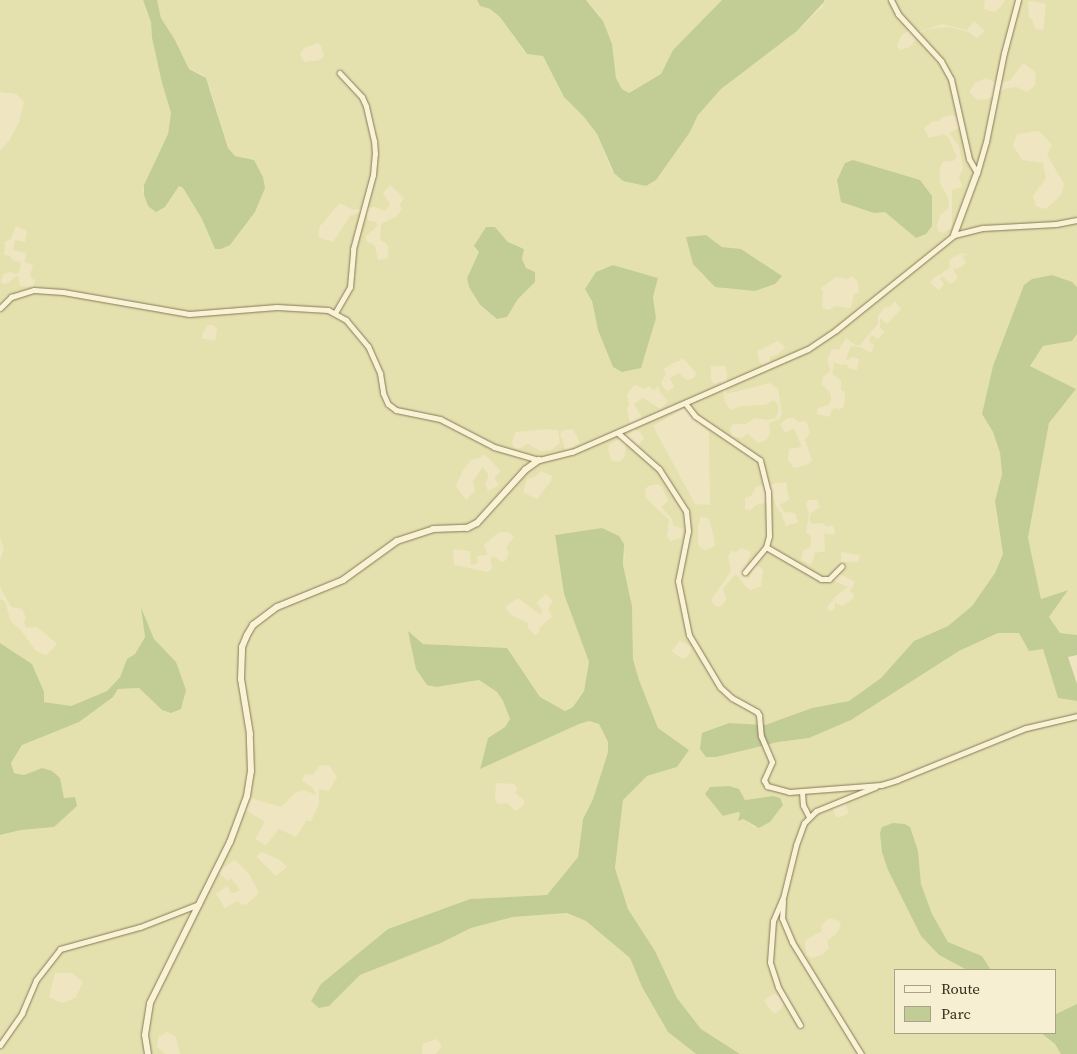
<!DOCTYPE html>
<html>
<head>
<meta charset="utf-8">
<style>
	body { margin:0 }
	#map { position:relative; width:1077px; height:1054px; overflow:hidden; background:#efe6c1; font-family:"Source Serif 4",serif }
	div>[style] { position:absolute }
	.farmland>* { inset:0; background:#e4e1af }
	.green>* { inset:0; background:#c1cd95 }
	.roads { filter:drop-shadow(0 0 1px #897758) drop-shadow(0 0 1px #897758) }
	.minor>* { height:5px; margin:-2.5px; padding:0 2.5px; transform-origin:2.5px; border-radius:2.5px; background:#f9f2d5 }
	.tertiary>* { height:6px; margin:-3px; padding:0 3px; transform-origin:3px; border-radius:3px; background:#f9f2d5 }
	span { translate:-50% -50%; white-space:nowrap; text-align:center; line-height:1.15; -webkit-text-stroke:4px #f6efd1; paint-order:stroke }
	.legend { position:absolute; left:894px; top:969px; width:162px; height:65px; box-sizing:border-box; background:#f6efd1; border:1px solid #aaa189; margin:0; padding:6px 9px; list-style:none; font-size:15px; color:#382d1d }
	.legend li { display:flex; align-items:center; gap:10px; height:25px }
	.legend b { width:25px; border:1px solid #aaa189 }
</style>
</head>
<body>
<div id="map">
	<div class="farmland">
		<div style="clip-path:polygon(evenodd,0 0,143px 0,151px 22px,152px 38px,162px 83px,171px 113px,168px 134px,143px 191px,144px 195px,148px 206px,165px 207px,179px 186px,183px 188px,202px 219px,215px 248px,263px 194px,263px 177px,254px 160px,235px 156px,228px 148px,210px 88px,203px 75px,189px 69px,175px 40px,161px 18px,157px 0,477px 0,480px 6px,490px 9px,500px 17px,524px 51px,531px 55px,540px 54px,543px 56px,564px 97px,584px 117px,597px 134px,611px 169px,617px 176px,690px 132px,698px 115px,721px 89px,797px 31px,823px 6px,824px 0,985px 0,984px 9px,994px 12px,1000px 8px,1005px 0,1077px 0,1077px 287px,1072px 282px,982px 414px,993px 432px,1000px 453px,1002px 474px,995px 502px,1003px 554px,995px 573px,972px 606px,948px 626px,914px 641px,881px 678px,849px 701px,812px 708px,765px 725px,729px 723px,778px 742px,809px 738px,851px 720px,959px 651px,998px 633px,1019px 633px,1043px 649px,1058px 698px,1077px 701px,1077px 1004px,1056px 1014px,1056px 970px,991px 970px,982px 956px,948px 942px,932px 914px,921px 884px,918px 851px,893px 823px,939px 955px,967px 970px,896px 970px,896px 1033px,1041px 1033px,1055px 1044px,1061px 1054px,740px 1054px,701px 1029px,677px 998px,655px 951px,628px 909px,615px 868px,623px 800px,647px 776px,677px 767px,689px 750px,658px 728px,639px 680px,633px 659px,632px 606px,623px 565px,625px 555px,602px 528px,555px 535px,564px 594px,589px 662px,584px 691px,573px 707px,565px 711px,540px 697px,506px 648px,423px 644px,409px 632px,437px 687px,479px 680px,497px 692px,503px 701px,510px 719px,505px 727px,488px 738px,480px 768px,579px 724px,589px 721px,599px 724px,608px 742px,608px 752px,593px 799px,583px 819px,578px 857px,547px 895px,470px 899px,388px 929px,329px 1006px,360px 975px,441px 943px,471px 928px,513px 917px,567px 913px,586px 921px,630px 958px,642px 987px,668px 1032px,696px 1054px,435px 1054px,442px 1047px,437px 1039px,422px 1044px,422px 1054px,180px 1054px,176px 1037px,167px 1032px,158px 1037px,157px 1047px,166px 1054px,0 1054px,0 835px,21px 830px,54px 827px,64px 798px,60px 778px,42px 768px,24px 775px,14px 773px,11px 763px,22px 745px,118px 689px,139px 688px,162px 710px,176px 662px,154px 639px,142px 609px,145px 637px,135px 654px,127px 659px,120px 676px,107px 691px,71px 706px,44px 702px,32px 664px,0 643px,0 599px,5px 601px,11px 622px,20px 629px,36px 651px,46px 655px,57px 644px,37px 627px,26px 628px,24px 623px,26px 618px,22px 609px,11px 607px,0 587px,0 560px,4px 549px,0 538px,0 150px,9px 141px,19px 122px,24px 102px,16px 94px,0 92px,0 0,1031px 1px,1046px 4px,1043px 30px,1035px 29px,1033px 21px,1029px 18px,1028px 2px,1031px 1px,0 0,974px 21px,985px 31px,977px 38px,969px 32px,949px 27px,928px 29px,919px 34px,910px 47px,900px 50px,897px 46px,901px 36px,910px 30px,915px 33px,942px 24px,967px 30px,974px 21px,0 0,318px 43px,321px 46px,324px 56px,320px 60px,304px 62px,300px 54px,304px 48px,318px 43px,0 0,1023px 63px,1036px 73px,1035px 86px,1027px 92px,1017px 87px,1006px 88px,988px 99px,977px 100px,969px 92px,975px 83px,986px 78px,996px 83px,1010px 81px,1023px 63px,0 0,953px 115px,958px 118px,959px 128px,949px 133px,959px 146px,963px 168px,959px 177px,962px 187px,952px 190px,952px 227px,943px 233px,938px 231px,937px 226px,940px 215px,949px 208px,948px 197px,940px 183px,940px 167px,943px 162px,953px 161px,957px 157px,948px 137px,944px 134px,929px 138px,924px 128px,933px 121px,938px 121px,943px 117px,953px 115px,0 0,1039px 131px,1052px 145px,1047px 155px,1064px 184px,1062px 194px,1046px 209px,1036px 206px,1033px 196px,1046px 178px,1043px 163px,1022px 160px,1013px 145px,1017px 134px,1039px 131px,0 0,390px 185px,404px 198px,399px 205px,402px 209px,397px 216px,381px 224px,380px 240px,388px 245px,388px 258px,378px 260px,375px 246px,366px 241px,366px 236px,378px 225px,374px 221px,369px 221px,365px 214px,360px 212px,350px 216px,333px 242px,318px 237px,320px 226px,340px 203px,353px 210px,374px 207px,385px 211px,390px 204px,383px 193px,390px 185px,0 0,885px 211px,926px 234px,916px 237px,885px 211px,0 0,16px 226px,27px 231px,25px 242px,15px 240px,13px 250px,26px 253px,25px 262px,33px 265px,30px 274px,31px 278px,35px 280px,33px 287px,20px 286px,18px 275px,8px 283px,3px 284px,1px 281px,3px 275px,9px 272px,17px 274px,20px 270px,21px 262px,13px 261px,10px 256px,4px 255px,5px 242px,11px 239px,16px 226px,0 0,495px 227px,508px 242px,524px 249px,522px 259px,526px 268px,535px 272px,535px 282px,518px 299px,507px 317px,497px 319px,480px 306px,469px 287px,467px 278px,479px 252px,495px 227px,0 0,706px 235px,722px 247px,741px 249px,781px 276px,686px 238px,706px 235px,0 0,962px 253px,970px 256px,962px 255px,966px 263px,957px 269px,953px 268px,958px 278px,955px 281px,950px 284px,942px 276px,940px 278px,944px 284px,939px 290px,930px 283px,934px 278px,950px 268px,949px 261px,952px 258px,962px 253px,0 0,613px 265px,658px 278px,653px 297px,656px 318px,598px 330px,592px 301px,596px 272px,613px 265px,0 0,852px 276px,858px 282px,859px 292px,854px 294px,851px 308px,836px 306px,827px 310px,822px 307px,823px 291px,820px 289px,836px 277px,848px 279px,852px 276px,0 0,894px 302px,898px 302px,896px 303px,901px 309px,887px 324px,880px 318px,880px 328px,885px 332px,878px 339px,872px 335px,870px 337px,869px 342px,874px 345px,871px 353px,860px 347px,851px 346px,846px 359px,848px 360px,852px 357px,859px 359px,857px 370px,850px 369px,846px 364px,842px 365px,832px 362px,834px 364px,832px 374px,841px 380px,841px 390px,845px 392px,844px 407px,839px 409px,834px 408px,831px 412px,830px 417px,817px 414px,818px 408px,829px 405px,831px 400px,831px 394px,822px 385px,823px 377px,831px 370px,827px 360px,832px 349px,839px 350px,846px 338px,855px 345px,860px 345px,878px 324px,878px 316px,885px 307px,890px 307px,894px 302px,0 0,207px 325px,213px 325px,217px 329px,215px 341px,201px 338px,207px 325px,0 0,778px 341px,785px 347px,778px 354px,770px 357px,770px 362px,763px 365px,759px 361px,757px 351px,778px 341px,0 0,683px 358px,696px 373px,694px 378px,686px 380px,679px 373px,670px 378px,674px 387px,667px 392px,661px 383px,666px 373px,663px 369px,683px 358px,0 0,711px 366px,725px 366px,727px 374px,726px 394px,770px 383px,778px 389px,782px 414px,779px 419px,769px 423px,770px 433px,766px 440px,758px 443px,747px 433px,742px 438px,732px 437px,730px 429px,733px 424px,746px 424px,755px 418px,768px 420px,776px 418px,779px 407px,774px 400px,765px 405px,741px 406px,730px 410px,725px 402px,721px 381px,715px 384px,711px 380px,711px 366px,0 0,634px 385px,644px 389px,649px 386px,653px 390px,659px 386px,660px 393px,668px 401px,661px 409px,643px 398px,634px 404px,642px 418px,633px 425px,635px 430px,640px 432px,644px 438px,638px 446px,633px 445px,631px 440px,626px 441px,625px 456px,621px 461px,616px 462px,611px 460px,608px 449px,610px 444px,632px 432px,627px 409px,629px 404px,627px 395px,634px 385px,0 0,686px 407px,693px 418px,709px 432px,710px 505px,695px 504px,653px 426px,686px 407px,0 0,788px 418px,794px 418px,798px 422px,806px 421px,810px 433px,805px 440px,812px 460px,809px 464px,794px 468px,788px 460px,789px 449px,802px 447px,794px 428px,785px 433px,780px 424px,788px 418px,0 0,547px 429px,558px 430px,560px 443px,551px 450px,541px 451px,528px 444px,518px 449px,513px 447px,512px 442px,516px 432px,547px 429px,0 0,573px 429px,580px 443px,566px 451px,560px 434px,564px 430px,573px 429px,0 0,484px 454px,500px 470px,500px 472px,494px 478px,499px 485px,488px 491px,485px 483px,488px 479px,488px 474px,483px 467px,473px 481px,475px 491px,466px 500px,456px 486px,462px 472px,472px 459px,480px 458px,484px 454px,0 0,541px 471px,552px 476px,551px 481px,537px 499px,523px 492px,527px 479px,535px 477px,541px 471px,0 0,786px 482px,789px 500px,779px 505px,785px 512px,795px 513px,798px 522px,786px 526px,781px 513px,775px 504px,771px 489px,767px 490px,768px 502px,756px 505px,750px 510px,745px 509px,745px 498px,751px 496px,756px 487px,761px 485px,766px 488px,775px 483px,786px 482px,0 0,657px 484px,662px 487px,668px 501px,661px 507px,672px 519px,673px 525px,683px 529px,681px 538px,670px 541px,667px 536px,669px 520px,646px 498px,645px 490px,648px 486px,657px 484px,0 0,809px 500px,817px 500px,820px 507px,811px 513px,809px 521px,813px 524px,823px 523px,827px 527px,833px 525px,835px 532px,834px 535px,826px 533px,824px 534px,825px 551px,815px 553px,811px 565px,801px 560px,803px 550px,810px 548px,811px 540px,810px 535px,806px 533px,809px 514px,806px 504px,809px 500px,0 0,701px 516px,709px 519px,714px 538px,715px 546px,705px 550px,700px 548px,698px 543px,698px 526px,701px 516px,0 0,499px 532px,509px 532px,514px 537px,506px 547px,509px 554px,505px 561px,502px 562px,495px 557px,490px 558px,492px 568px,489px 572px,454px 565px,453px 549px,470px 551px,471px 565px,477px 564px,477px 556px,488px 555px,484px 545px,499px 532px,0 0,741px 548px,751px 552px,742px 575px,749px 578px,754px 565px,760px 567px,763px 571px,761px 586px,751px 590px,747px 588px,737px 575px,733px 577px,723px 589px,726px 599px,723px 604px,719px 607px,714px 605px,711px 600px,731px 571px,728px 556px,731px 551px,736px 552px,741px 548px,0 0,841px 552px,860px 555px,858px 562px,841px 562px,841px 552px,0 0,838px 573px,855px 582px,850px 591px,854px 594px,853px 599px,842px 606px,835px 602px,835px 608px,831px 611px,827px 609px,828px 606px,836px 596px,848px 587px,832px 580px,838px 573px,0 0,546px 594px,553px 601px,548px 608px,552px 617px,540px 627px,539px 632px,535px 635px,528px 628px,528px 623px,511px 615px,505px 607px,518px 598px,541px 615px,542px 609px,536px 603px,546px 594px,0 0,680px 640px,692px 648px,687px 657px,682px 659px,672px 651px,680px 640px,0 0,329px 765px,337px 777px,329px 791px,319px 789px,319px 804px,311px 821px,306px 821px,296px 837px,279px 829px,266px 845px,255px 839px,265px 822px,246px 810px,251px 798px,281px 807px,295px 793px,304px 790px,316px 795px,314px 789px,302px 780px,305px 774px,313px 775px,319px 766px,329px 765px,0 0,496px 783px,514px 784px,517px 788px,515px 793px,524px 800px,524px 805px,515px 811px,508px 803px,498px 804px,495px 799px,496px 783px,0 0,732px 786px,739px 790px,745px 800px,771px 796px,782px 807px,764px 826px,754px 827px,743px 819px,738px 811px,723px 816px,708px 798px,715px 787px,732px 786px,0 0,844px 802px,849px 813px,838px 818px,835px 815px,832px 806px,844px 802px,0 0,262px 852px,280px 860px,287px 867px,276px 876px,257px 857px,257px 855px,262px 852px,0 0,235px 860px,249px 874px,259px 893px,247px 904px,242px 905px,237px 901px,225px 908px,216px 894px,227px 886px,232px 894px,240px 890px,231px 878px,228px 881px,219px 873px,221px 869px,235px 860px,0 0,829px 918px,839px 921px,841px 926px,835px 935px,827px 940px,829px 948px,822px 955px,811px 958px,807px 955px,805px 944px,807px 939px,822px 931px,821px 926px,829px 918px,0 0,55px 973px,72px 973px,83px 982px,75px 998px,62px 1003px,49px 997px,55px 973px,0 0,773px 994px,778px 995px,784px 1003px,780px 1010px,774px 1014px,764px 1001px,773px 994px)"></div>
		<div style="clip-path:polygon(586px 0,722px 0,673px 50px,661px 74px,629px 93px,622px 89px,616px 78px,612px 44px,599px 14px)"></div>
		<div style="clip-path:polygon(1077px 334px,1077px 635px,1060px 633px,1049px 617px,1067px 590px,1041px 599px,1028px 538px,1049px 423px,1076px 389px,1030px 366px,1043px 346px,1072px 341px)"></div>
	</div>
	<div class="green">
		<div style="clip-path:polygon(143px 0,157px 0,161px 18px,175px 40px,189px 69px,206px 78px,228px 148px,235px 156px,254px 160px,263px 177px,265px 188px,255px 212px,230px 245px,221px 249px,215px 249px,202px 219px,183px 188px,179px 186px,165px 207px,156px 212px,148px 206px,144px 195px,144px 185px,168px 134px,171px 113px,162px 83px,152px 38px,151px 22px)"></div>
		<div style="clip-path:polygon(477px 0,586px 0,603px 21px,612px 44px,616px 78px,622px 89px,629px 93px,661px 74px,673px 50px,722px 0,824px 0,824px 2px,797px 31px,721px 89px,698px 115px,690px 132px,656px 180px,646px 186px,623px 181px,614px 173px,597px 134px,584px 117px,564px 97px,543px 56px,527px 54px,500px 17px,490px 9px,480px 6px)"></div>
		<div style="clip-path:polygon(853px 160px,920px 180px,932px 196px,932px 226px,926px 234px,916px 238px,885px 212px,874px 213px,841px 202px,837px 180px,845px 163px)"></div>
		<div style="clip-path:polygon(486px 227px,495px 227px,508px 242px,524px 249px,522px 259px,526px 268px,535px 272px,535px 282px,518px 299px,507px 317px,497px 319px,480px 305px,469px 287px,467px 278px,479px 252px,474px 246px)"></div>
		<div style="clip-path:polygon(706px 235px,722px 247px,741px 249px,782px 276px,775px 284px,755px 291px,715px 287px,693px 264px,686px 237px)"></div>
		<div style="clip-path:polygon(613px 265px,658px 278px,653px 297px,656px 318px,641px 368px,622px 372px,613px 367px,598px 330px,592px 301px,585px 289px,596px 272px)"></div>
		<div style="clip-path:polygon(1052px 275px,1072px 282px,1077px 287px,1077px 334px,1072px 341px,1043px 346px,1030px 366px,1076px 389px,1049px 423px,1028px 538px,1041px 599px,1068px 590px,1049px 617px,1060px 633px,1077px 635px,1077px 655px,1068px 657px,1077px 684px,1077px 701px,1058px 698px,1043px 649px,1029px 651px,1019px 633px,998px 633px,959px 651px,851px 720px,809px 738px,778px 742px,716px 757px,706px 757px,700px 749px,702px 733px,729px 723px,765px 725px,812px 708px,849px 701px,881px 678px,914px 641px,948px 626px,972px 606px,995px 573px,1003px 554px,995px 501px,1002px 474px,1000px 453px,993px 432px,982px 414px,993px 366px,1024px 285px,1032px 279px)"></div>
		<div style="clip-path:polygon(602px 528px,619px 536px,624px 544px,623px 565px,632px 606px,633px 659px,639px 680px,658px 728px,689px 750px,677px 767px,647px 776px,623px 800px,615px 868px,628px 909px,655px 951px,677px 998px,701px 1029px,740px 1054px,696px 1054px,668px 1032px,642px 987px,630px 958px,586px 921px,567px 913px,513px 917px,471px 928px,441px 943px,360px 975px,329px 1006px,319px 1008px,311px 1001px,321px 984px,388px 929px,470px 899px,547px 895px,578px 857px,583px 819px,593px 799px,608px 752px,608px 742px,599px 724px,589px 721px,579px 724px,480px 769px,488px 738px,505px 727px,510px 719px,503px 701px,497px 692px,479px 680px,437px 687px,427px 685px,416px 669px,408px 631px,423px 644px,507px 648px,540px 697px,565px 711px,573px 707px,584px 691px,589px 662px,564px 594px,555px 535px)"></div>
		<div style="clip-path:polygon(141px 607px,154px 639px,176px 662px,186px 690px,181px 709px,171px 713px,162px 710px,139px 688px,118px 689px,113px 697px,79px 722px,22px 745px,11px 763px,14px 773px,24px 775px,42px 768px,52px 771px,60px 778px,64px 798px,75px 797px,77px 806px,54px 827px,21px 830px,0 835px,0 643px,32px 664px,44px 692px,44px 702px,71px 706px,107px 691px,120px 677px,127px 659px,135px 654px,145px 637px)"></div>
		<div style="clip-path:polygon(730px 786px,739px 789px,745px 800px,773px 796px,780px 798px,783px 805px,770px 822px,759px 828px,743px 819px,738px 821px,740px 813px,738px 812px,723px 816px,705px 794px,710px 787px)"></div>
		<div style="clip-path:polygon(893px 823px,905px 824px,910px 827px,918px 851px,921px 884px,932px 914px,948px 942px,982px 956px,991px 970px,967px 970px,939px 955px,921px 936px,888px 870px,882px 852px,880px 833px,882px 827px)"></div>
		<div style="clip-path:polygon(1077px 1004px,1077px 1054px,1061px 1054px,1055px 1044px,1041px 1033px,1056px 1033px,1056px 1014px)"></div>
	</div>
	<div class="roads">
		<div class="minor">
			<div style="left:891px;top:0;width:16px;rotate:63deg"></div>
			<div style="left:898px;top:14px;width:64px;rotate:47.5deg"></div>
			<div style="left:941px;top:61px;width:21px;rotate:61deg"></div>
			<div style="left:951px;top:79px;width:82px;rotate:77.3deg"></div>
			<div style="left:969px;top:159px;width:16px;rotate:60deg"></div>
			<div style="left:977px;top:173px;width:32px;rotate:-74deg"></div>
			<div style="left:986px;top:142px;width:91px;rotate:-78.6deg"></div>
			<div style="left:1004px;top:53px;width:55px;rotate:-75.2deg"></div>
			<div style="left:0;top:308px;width:16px;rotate:-45deg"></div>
			<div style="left:11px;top:297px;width:24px;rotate:-17deg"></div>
			<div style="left:34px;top:290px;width:29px;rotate:4deg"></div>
			<div style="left:63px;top:292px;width:128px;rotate:9.9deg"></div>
			<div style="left:189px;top:314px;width:88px;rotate:-4.5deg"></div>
			<div style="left:277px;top:307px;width:51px;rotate:3.4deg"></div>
			<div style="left:328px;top:310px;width:21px;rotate:29deg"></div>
			<div style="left:346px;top:320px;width:34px;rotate:50deg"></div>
			<div style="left:368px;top:346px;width:30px;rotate:66deg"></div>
			<div style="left:380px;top:373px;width:20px;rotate:81deg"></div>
			<div style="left:383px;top:393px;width:12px;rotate:66deg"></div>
			<div style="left:388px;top:404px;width:10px;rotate:37deg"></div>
			<div style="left:396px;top:410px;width:45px;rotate:11.6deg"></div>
			<div style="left:440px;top:419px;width:61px;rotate:27.4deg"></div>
			<div style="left:494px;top:447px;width:47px;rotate:16.1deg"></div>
			<div style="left:539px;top:460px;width:34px;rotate:-14deg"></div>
			<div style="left:572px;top:452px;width:257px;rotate:-23.6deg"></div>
			<div style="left:808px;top:349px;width:34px;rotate:-34deg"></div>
			<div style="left:836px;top:330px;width:151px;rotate:-38.8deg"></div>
			<div style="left:954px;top:235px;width:30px;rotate:-14deg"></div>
			<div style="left:983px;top:228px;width:73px;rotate:-3.1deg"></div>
			<div style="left:1056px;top:224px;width:21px;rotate:-11deg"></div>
			<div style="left:335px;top:313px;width:30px;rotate:-60deg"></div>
			<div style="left:350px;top:287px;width:38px;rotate:-85deg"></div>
			<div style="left:353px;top:249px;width:77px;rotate:-74.9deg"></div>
			<div style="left:373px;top:175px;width:21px;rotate:-85deg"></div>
			<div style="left:375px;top:154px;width:13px;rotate:-94deg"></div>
			<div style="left:374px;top:141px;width:36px;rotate:-103deg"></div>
			<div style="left:366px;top:106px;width:10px;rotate:-114deg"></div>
			<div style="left:362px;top:97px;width:33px;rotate:-133deg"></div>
			<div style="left:685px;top:403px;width:16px;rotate:52deg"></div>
			<div style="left:695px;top:416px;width:78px;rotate:34.1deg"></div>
			<div style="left:760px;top:460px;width:32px;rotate:76deg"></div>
			<div style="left:768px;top:491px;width:45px;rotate:88.7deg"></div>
			<div style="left:769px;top:536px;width:11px;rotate:105deg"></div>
			<div style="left:766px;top:547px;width:33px;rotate:130deg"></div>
			<div style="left:618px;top:433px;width:55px;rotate:41.3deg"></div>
			<div style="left:659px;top:469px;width:50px;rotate:57.3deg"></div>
			<div style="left:686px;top:511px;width:20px;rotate:84deg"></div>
			<div style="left:688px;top:531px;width:51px;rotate:101.3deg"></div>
			<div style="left:678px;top:581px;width:55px;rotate:78.5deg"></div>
			<div style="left:689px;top:635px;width:61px;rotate:59.2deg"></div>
			<div style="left:720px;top:687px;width:16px;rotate:43deg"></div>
			<div style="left:732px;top:698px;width:29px;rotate:29deg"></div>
			<div style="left:757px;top:712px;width:4px;rotate:56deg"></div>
			<div style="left:759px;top:715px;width:21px;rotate:85deg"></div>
			<div style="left:761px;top:736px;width:28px;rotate:67deg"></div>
			<div style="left:772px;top:762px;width:20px;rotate:114deg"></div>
			<div style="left:764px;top:780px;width:7px;rotate:63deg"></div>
			<div style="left:767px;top:786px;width:23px;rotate:15deg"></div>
			<div style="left:789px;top:792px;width:92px;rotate:-4.4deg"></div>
			<div style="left:881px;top:785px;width:17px;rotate:-17deg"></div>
			<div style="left:897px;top:780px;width:139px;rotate:-22deg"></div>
			<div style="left:1026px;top:728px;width:52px;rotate:-13.2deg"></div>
			<div style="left:766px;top:547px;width:64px;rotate:30.2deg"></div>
			<div style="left:821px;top:579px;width:8px"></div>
			<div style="left:829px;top:579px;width:18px;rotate:-45deg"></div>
			<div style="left:802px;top:792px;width:13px;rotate:86deg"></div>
			<div style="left:803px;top:805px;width:13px;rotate:63deg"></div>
			<div style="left:783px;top:901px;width:17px;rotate:93deg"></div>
			<div style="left:782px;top:918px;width:26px;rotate:67deg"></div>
			<div style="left:792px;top:942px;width:132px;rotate:58.4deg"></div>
			<div style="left:800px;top:1025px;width:44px;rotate:-120.1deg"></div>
			<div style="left:778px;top:987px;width:26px;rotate:-108deg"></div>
			<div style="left:770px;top:962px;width:41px;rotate:-85.8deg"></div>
			<div style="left:773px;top:921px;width:25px;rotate:-67deg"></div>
			<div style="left:783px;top:898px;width:55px;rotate:-76.2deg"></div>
			<div style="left:796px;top:845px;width:23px;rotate:-70deg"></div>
			<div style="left:804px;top:823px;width:17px;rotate:-45deg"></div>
			<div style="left:816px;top:811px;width:64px;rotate:-22.1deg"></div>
			<div style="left:0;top:1045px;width:39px;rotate:-55deg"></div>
			<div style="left:22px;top:1013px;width:36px;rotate:-67deg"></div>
			<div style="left:36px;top:980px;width:39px;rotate:-52deg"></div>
			<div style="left:60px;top:949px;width:83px;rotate:-15.4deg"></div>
			<div style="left:140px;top:927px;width:63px;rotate:-21.3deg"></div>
		</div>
		<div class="tertiary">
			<div style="left:954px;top:235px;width:66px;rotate:-69.6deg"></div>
			<div style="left:148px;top:1054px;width:19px;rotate:-99deg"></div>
			<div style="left:145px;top:1035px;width:32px;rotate:-81deg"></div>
			<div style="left:150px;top:1003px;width:180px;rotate:-63.6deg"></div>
			<div style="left:230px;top:842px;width:49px;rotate:-69.7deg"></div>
			<div style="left:247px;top:796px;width:25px;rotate:-81deg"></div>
			<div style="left:251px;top:771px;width:37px;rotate:-92deg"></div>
			<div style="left:250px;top:734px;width:56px;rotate:-99.3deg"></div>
			<div style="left:241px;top:679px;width:32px;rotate:-88deg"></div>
			<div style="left:242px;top:647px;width:13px;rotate:-67deg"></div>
			<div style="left:247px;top:635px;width:12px;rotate:-59deg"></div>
			<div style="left:253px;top:625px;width:30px;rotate:-37deg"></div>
			<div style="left:277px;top:607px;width:71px;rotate:-22.2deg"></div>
			<div style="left:343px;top:580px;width:67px;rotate:-35.8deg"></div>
			<div style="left:397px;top:541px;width:38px;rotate:-18deg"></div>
			<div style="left:433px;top:529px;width:34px;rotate:-2deg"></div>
			<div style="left:467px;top:528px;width:11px;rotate:-27deg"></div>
			<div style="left:477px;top:523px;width:72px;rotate:-47.8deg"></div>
			<div style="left:525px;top:470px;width:17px;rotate:-36deg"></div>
		</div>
	</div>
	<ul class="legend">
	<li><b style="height:6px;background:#f9f2d5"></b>Route</li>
	<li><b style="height:14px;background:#c1cd95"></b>Parc</li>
	</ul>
</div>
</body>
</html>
